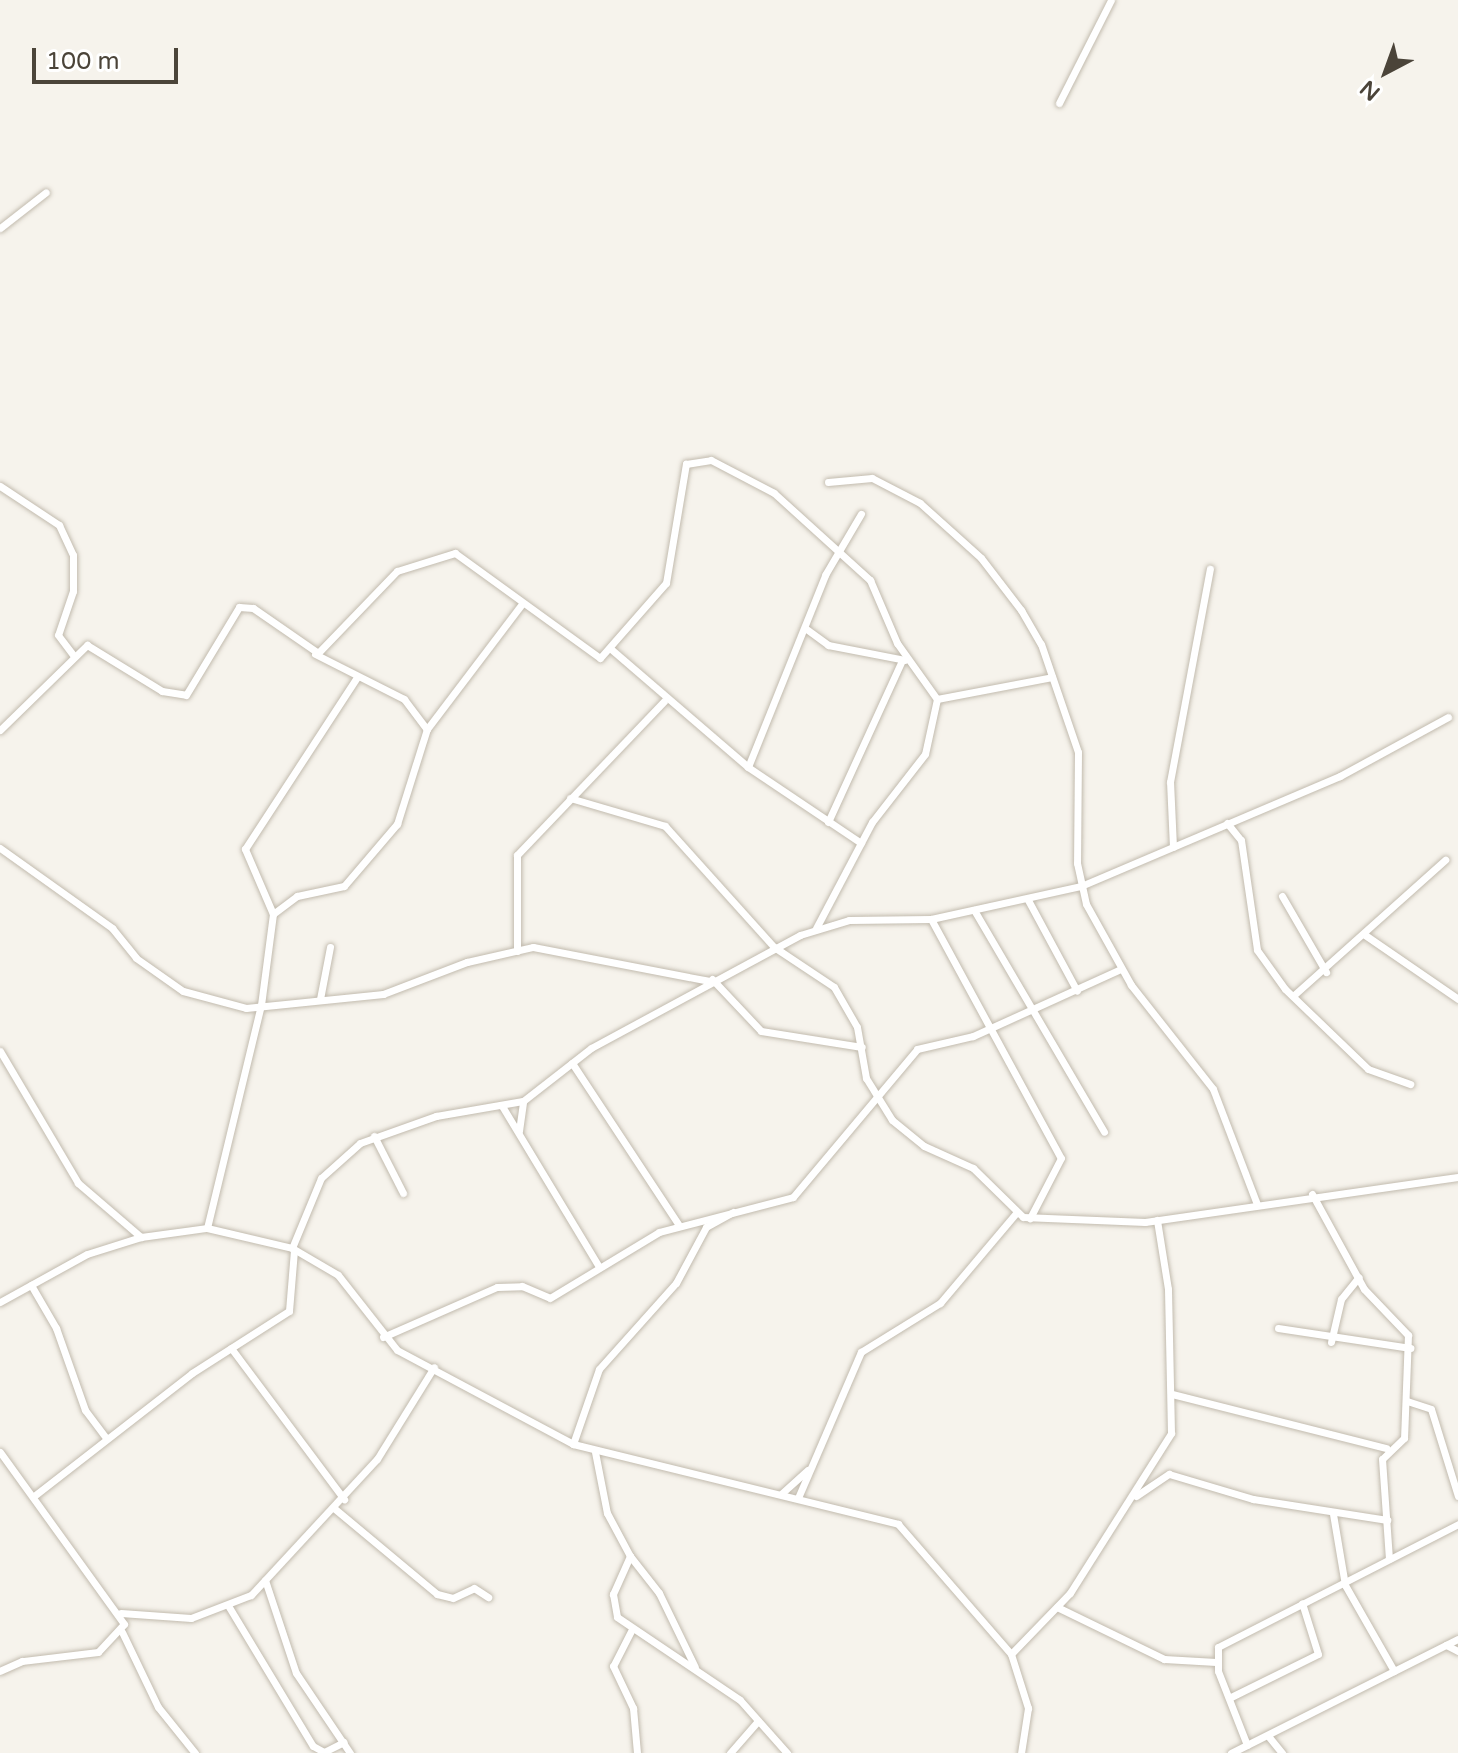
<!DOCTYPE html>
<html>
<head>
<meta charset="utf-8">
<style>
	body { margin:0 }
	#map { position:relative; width:1458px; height:1753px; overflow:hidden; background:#f6f3ec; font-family:"Varela Round",sans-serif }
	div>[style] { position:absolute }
	.roads { filter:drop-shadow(0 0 2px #c2bbae) drop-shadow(0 0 2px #c2bbae) }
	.minor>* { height:7px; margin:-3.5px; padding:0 3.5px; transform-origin:3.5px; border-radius:3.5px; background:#fff }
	span { translate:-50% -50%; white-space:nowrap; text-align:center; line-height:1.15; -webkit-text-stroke:6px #fff; paint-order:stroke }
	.north { position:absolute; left:1346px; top:32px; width:80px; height:80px; -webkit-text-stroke:6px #fff; paint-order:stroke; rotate:221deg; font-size:22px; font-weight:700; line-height:32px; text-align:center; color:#4b4439 }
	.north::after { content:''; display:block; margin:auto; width:28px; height:36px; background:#4b4439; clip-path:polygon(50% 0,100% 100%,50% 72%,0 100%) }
	.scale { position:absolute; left:32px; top:48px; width:146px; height:36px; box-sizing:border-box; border:4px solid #4b4439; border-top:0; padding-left:10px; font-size:24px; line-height:28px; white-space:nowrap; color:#4b4439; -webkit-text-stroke:6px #fff; paint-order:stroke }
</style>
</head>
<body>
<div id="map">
	<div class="roads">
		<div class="minor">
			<div style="left:1059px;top:103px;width:115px;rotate:-63.2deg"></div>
			<div style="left:0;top:228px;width:58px;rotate:-38deg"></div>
			<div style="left:828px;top:482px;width:44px;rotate:-5.2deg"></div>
			<div style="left:872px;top:478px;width:54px;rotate:27.5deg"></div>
			<div style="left:920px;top:503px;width:82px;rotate:42deg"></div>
			<div style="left:981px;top:558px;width:66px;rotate:52.4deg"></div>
			<div style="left:1021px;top:610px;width:39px;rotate:60deg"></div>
			<div style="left:1041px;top:644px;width:114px;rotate:71.1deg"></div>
			<div style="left:1078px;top:752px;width:111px;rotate:90.5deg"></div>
			<div style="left:1077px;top:863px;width:42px;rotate:77.6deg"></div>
			<div style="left:1086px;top:904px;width:93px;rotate:60.9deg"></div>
			<div style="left:1131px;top:985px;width:132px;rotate:51.7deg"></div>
			<div style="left:1213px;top:1089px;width:123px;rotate:69.1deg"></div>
			<div style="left:0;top:486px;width:71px;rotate:33.5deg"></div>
			<div style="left:59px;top:525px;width:33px;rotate:65deg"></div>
			<div style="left:73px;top:555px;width:36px;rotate:90deg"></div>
			<div style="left:73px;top:591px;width:46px;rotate:108.8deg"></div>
			<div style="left:58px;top:635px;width:25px;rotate:53deg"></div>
			<div style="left:805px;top:628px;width:29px;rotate:36deg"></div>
			<div style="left:828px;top:645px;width:78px;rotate:11deg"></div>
			<div style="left:612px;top:650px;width:179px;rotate:40.7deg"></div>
			<div style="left:748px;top:767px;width:136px;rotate:33.9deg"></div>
			<div style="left:315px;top:654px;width:100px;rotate:26.8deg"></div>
			<div style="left:404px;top:699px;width:38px;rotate:53deg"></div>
			<div style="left:937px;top:699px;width:117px;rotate:-10.8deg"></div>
			<div style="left:0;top:730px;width:122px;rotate:-44.3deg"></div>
			<div style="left:87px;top:645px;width:88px;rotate:31.5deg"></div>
			<div style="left:162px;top:691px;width:24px;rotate:9deg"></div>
			<div style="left:186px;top:695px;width:103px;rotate:-58.9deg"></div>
			<div style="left:239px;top:607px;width:14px;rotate:4deg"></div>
			<div style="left:253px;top:608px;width:79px;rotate:34.7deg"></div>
			<div style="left:318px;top:653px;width:114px;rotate:-46.1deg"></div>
			<div style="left:397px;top:571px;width:61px;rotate:-17.2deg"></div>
			<div style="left:455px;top:553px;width:179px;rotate:35.9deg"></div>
			<div style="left:600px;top:658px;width:100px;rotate:-48.7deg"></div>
			<div style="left:666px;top:583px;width:121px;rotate:-80.5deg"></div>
			<div style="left:686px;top:464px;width:25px;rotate:-9deg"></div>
			<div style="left:711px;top:460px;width:71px;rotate:27.6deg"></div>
			<div style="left:774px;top:493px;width:130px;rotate:42.2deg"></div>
			<div style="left:870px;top:580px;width:69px;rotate:66.8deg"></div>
			<div style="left:897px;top:643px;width:69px;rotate:54.5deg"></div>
			<div style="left:937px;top:699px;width:56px;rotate:102.3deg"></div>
			<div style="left:925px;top:754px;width:86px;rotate:127.9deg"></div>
			<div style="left:872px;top:822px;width:120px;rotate:117.8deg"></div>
			<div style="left:748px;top:767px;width:207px;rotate:-68.1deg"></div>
			<div style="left:825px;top:575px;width:71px;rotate:-59.5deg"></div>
			<div style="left:570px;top:798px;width:99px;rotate:16.4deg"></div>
			<div style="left:665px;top:826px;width:163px;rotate:48deg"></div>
			<div style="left:774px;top:947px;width:72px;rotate:33.7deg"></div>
			<div style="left:834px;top:987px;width:46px;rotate:60.1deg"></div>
			<div style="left:857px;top:1027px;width:52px;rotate:80deg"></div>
			<div style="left:866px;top:1078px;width:49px;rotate:58.2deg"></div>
			<div style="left:892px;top:1120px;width:41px;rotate:39.1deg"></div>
			<div style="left:924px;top:1146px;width:54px;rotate:24.2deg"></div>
			<div style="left:973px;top:1168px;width:70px;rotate:44.4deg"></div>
			<div style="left:1023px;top:1217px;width:122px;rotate:2.3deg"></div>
			<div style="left:1145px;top:1222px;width:316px;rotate:-8.2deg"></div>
			<div style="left:828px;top:822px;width:178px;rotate:-65.4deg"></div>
			<div style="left:1227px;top:823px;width:22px;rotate:51deg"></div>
			<div style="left:1241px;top:840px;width:111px;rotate:81.7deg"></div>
			<div style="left:1257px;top:950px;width:48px;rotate:54.3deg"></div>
			<div style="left:1285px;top:989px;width:115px;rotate:43.9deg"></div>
			<div style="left:1368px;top:1069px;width:45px;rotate:19.7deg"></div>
			<div style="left:1173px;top:847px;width:65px;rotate:-92.6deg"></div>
			<div style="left:1170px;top:782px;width:217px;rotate:-79.4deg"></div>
			<div style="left:0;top:848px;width:138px;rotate:35.5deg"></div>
			<div style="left:112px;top:928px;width:38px;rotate:51deg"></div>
			<div style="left:136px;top:958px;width:57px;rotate:35.1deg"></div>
			<div style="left:183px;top:991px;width:65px;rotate:15.1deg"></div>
			<div style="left:246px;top:1008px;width:138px;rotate:-5.8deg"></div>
			<div style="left:383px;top:994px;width:90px;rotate:-20.9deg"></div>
			<div style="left:467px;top:962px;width:68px;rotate:-12.8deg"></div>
			<div style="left:533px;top:947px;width:180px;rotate:10.9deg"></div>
			<div style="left:1282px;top:896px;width:88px;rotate:59.9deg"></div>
			<div style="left:1028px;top:900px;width:103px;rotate:61.7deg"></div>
			<div style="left:974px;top:910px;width:257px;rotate:59.6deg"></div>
			<div style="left:273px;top:914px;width:71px;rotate:-113.3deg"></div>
			<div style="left:245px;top:849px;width:205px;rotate:-56.9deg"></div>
			<div style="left:931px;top:919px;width:272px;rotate:61.5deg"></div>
			<div style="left:1061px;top:1158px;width:68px;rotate:117.3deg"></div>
			<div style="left:1365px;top:935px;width:113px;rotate:34.5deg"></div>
			<div style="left:517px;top:951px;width:96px;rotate:-90deg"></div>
			<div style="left:517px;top:855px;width:213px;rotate:-46.3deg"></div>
			<div style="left:712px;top:979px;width:71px;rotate:46.7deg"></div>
			<div style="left:761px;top:1031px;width:102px;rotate:9deg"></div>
			<div style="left:1294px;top:995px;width:203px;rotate:-41.8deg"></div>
			<div style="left:320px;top:999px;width:53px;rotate:-79.1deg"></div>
			<div style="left:0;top:1051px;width:153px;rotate:59.4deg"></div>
			<div style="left:78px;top:1183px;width:83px;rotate:40.6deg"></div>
			<div style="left:572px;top:1063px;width:193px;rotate:56.6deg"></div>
			<div style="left:502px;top:1106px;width:186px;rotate:58.9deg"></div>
			<div style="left:519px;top:1131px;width:30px;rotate:-82deg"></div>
			<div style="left:374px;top:1136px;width:64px;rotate:63deg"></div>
			<div style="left:1312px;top:1194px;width:108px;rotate:61.3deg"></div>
			<div style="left:1364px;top:1289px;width:64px;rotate:46.3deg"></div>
			<div style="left:1408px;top:1335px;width:103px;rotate:92.2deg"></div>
			<div style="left:1404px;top:1438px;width:30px;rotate:136deg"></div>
			<div style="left:1382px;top:1459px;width:100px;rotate:86deg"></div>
			<div style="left:207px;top:1228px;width:229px;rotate:-76.4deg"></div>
			<div style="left:261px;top:1005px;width:92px;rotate:-82.5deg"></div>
			<div style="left:273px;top:914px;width:30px;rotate:-37deg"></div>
			<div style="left:297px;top:896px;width:48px;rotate:-12deg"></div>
			<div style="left:344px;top:886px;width:82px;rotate:-49.5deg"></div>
			<div style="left:397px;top:824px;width:100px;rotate:-72.5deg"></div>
			<div style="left:427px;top:729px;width:156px;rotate:-52.8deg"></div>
			<div style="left:292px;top:1248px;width:76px;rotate:-67.5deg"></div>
			<div style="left:321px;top:1178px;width:52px;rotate:-41.9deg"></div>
			<div style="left:360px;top:1143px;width:81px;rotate:-19.6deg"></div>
			<div style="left:436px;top:1116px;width:88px;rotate:-9.8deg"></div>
			<div style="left:523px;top:1101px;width:86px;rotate:-37.9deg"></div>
			<div style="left:591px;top:1048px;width:238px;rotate:-28.4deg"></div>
			<div style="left:800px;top:935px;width:51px;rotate:-17deg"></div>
			<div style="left:849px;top:920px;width:82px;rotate:-0.7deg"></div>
			<div style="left:931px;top:919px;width:154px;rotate:-12.4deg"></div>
			<div style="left:1081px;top:886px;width:281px;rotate:-23deg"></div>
			<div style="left:1340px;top:776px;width:123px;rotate:-28.6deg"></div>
			<div style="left:31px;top:1285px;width:50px;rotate:59.8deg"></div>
			<div style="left:56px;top:1328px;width:87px;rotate:70.5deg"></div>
			<div style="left:85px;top:1410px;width:36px;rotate:53deg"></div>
			<div style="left:0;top:1302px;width:99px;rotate:-28.9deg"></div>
			<div style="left:87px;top:1254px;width:57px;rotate:-17.5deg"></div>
			<div style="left:141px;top:1237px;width:67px;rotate:-7.8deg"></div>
			<div style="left:207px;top:1228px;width:87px;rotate:13.2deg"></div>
			<div style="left:292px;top:1248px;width:53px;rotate:30.4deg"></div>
			<div style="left:338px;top:1275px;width:95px;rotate:51.8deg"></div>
			<div style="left:397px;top:1350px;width:200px;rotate:28.1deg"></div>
			<div style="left:573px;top:1444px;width:335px;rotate:13.8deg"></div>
			<div style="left:898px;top:1524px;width:172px;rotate:49deg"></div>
			<div style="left:1011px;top:1654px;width:57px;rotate:72.5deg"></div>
			<div style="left:1028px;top:1708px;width:46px;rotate:98.8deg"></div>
			<div style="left:1278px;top:1328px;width:134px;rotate:8.6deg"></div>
			<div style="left:383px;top:1337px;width:124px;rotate:-23.7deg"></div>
			<div style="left:497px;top:1287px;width:25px;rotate:-2deg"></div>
			<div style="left:522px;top:1286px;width:30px;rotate:23deg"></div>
			<div style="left:550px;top:1298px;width:127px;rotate:-31.2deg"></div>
			<div style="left:659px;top:1232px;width:138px;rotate:-14.6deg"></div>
			<div style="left:793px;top:1197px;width:193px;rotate:-50deg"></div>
			<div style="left:917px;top:1049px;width:57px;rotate:-13.1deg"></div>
			<div style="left:973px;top:1036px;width:162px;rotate:-24.4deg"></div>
			<div style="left:1331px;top:1342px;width:44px;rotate:-76.9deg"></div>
			<div style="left:1341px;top:1299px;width:28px;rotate:-51deg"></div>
			<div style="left:231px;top:1348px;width:189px;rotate:53.2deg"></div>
			<div style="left:1172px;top:1394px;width:221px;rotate:14.2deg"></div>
			<div style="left:1407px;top:1401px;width:25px;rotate:18deg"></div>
			<div style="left:1431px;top:1409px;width:91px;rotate:72.8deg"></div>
			<div style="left:573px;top:1444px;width:79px;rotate:-70.9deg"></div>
			<div style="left:599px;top:1369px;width:115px;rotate:-48.2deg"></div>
			<div style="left:676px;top:1283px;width:64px;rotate:-61.8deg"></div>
			<div style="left:706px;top:1227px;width:31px;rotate:-29deg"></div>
			<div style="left:0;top:1452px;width:212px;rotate:54.2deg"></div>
			<div style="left:124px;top:1624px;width:38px;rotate:133deg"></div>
			<div style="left:98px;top:1652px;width:77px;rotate:173.2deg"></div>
			<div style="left:22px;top:1661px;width:24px;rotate:156deg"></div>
			<div style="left:595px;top:1452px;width:62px;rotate:78.9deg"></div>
			<div style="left:607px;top:1513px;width:49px;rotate:61.9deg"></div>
			<div style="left:630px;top:1556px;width:42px;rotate:114.1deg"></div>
			<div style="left:613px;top:1594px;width:23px;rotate:80deg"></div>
			<div style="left:617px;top:1617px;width:148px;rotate:34deg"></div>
			<div style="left:740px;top:1700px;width:71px;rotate:48.4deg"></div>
			<div style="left:781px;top:1494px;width:36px;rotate:-42deg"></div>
			<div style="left:34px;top:1496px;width:200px;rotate:-37.9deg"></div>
			<div style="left:192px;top:1373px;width:115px;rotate:-32.6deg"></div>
			<div style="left:289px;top:1311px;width:61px;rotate:-85.3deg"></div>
			<div style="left:1136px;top:1496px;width:40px;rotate:-34deg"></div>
			<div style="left:1169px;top:1474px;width:88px;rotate:16.6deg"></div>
			<div style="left:1253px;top:1499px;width:136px;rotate:8.9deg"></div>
			<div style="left:798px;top:1498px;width:159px;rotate:-66.7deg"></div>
			<div style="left:861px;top:1352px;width:93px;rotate:-31.8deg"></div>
			<div style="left:940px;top:1303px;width:118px;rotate:-49.8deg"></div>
			<div style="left:335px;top:1509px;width:133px;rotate:39.8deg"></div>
			<div style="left:437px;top:1594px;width:16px;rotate:14deg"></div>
			<div style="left:453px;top:1598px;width:23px;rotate:-25deg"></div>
			<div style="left:474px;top:1588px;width:17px;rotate:33deg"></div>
			<div style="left:1333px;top:1514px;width:72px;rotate:80.4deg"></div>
			<div style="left:1345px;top:1585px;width:99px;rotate:60.3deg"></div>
			<div style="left:630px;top:1556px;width:47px;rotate:51.9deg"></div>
			<div style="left:659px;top:1593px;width:82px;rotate:64.1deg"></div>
			<div style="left:265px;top:1580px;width:98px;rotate:71.6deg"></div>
			<div style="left:296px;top:1673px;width:97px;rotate:56deg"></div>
			<div style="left:229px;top:1607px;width:162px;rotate:58.9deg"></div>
			<div style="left:313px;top:1746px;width:13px;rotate:29deg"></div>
			<div style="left:324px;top:1752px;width:22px;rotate:-27deg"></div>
			<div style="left:1057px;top:1607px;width:119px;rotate:25.9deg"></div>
			<div style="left:1164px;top:1659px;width:52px;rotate:3.3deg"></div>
			<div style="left:121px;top:1613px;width:70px;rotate:4.1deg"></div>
			<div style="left:191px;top:1618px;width:64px;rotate:-21deg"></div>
			<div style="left:251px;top:1595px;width:185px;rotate:-47.2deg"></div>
			<div style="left:377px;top:1459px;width:108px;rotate:-58.2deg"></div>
			<div style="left:631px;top:1631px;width:39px;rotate:117deg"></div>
			<div style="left:613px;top:1666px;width:47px;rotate:64.5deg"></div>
			<div style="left:633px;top:1708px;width:45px;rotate:84.9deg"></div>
			<div style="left:122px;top:1632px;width:83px;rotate:64.4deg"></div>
			<div style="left:158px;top:1707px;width:59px;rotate:51.2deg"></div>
			<div style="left:1446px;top:1645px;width:13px;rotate:27deg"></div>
			<div style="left:1011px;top:1654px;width:85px;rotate:-46deg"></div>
			<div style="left:1070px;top:1593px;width:189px;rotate:-57.7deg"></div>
			<div style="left:1171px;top:1433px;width:144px;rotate:-91.2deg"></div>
			<div style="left:1168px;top:1289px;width:70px;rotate:-99.1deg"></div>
			<div style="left:1229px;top:1698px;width:99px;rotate:-26.3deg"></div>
			<div style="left:1318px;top:1654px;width:53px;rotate:-107.4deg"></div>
			<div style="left:1269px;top:1737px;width:21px;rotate:51deg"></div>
			<div style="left:1247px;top:1745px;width:79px;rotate:-111.4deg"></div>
			<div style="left:1218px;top:1671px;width:24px;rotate:-90deg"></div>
			<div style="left:1218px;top:1647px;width:270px;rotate:-27.1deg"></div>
			<div style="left:730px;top:1753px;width:41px;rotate:-48.9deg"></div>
			<div style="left:1231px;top:1753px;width:254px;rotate:-26.7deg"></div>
		</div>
	</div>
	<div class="north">N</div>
	<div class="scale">100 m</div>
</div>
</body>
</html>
